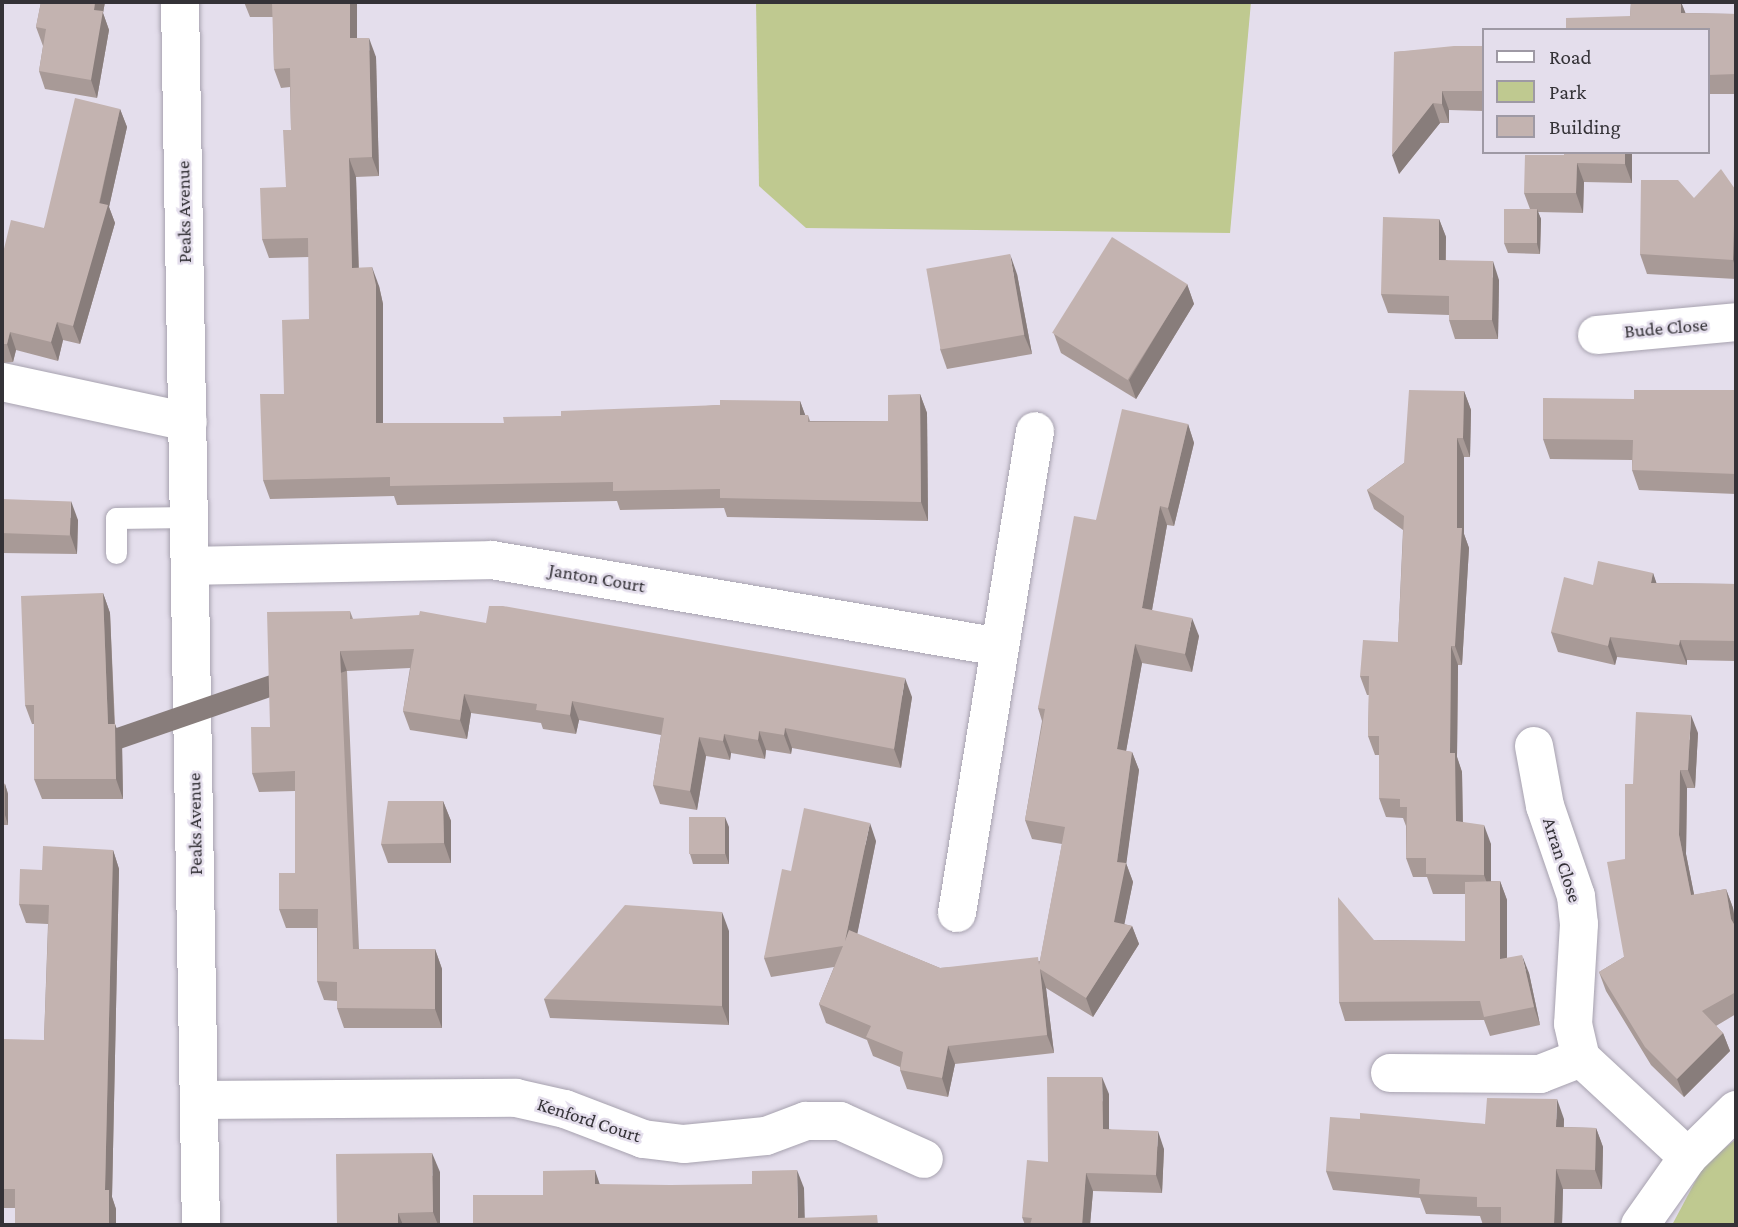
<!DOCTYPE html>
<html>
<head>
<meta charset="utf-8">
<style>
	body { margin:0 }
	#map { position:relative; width:1738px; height:1227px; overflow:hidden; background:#e4deec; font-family:"Crimson Pro",serif }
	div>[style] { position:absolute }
	.green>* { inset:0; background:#bfc990 }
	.roads { filter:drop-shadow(0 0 2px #a7a2af) drop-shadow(0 0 2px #a7a2af) }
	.service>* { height:21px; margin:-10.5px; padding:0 10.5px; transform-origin:10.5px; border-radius:10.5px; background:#fff }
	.minor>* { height:38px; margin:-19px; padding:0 19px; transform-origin:19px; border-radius:19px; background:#fff }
	.wall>* { inset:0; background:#a89a97 }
	.shaded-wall>* { inset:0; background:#887d7b; transform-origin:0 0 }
	.building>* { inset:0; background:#c3b3b0; transform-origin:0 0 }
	span { translate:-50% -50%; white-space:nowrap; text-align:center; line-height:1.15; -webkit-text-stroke:5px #e4deec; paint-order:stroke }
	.street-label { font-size:19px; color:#343237 }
	.frame { position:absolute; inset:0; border:4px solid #343237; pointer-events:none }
	.legend { position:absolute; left:1482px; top:28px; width:228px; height:126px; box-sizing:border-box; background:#e4deec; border:2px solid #9e99a4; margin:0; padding:9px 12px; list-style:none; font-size:21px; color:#343237 }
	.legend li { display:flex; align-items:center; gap:14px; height:35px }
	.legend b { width:35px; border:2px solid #9e99a4 }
</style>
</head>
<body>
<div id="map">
	<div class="green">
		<div style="clip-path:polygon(756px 2px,1251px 2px,1230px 233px,806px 228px,759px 186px)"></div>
		<div style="clip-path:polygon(1736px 1139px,1736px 1225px,1672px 1225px,1704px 1165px)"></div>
	</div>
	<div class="roads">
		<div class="service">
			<div style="left:116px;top:553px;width:35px;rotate:-90deg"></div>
			<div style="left:116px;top:518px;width:74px;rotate:-0.8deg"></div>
		</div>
		<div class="minor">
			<div style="left:180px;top:2px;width:1223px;rotate:89.02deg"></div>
			<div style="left:1597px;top:335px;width:140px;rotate:-5.3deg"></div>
			<div style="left:2px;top:382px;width:190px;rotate:12.1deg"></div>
			<div style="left:191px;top:566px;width:301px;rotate:-1.1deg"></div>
			<div style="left:492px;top:560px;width:515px;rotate:9.72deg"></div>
			<div style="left:1534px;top:746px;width:61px;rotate:79.6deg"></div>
			<div style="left:1545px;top:806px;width:95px;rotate:71deg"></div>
			<div style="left:1576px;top:896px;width:28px;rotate:84deg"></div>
			<div style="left:1579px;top:924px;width:100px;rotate:93.4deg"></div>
			<div style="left:1573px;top:1024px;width:35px;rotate:77deg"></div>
			<div style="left:1581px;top:1058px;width:146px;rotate:42.8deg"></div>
			<div style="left:957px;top:913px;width:488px;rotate:-80.8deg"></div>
			<div style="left:1390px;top:1073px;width:150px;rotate:0.4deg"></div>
			<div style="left:1540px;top:1074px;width:44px;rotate:-21.3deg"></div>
			<div style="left:199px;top:1100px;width:317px;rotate:-0.4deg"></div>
			<div style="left:516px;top:1098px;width:50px;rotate:12.7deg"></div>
			<div style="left:565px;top:1109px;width:84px;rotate:21deg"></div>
			<div style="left:643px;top:1139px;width:41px;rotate:7deg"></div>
			<div style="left:684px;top:1144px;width:82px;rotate:-5.6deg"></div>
			<div style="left:766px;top:1136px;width:43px;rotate:-20.6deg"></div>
			<div style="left:806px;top:1121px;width:34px"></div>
			<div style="left:840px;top:1121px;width:92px;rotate:24.3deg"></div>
			<div style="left:1640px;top:1225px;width:83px;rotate:-54.8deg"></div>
			<div style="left:1688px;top:1157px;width:67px;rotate:-44.4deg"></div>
		</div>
	</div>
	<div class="wall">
		<div style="clip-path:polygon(41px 2px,105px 2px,103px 13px,109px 30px,97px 98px,45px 89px,39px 71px,43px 46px,36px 27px)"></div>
		<div style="clip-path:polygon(244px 2px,357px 2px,357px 38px,376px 57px,379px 176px,356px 177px,359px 268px,379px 286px,383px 304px,383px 423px,504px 423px,561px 416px,720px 405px,800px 401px,805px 415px,808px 415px,810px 421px,888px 421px,920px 394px,927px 413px,928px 521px,727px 517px,724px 508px,620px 510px,617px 501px,397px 505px,394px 496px,270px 499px,263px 480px,284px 394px,309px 319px,309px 257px,269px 258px,262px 239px,286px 187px,291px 130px,290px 87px,281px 88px,274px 69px,273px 17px,250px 17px)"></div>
		<div style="clip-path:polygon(1631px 2px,1681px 2px,1685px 13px,1736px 14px,1736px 94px,1708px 94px,1708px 30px,1630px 16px)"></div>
		<div style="clip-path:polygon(1484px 46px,1484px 111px,1449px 110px,1449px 123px,1440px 123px,1399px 174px,1394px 52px)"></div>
		<div style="clip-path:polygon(120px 109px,127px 127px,109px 207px,115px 223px,80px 344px,63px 340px,58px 361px,16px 350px,13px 362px,2px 363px,2px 257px,44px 228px)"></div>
		<div style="clip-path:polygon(1564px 152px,1632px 152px,1632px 183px,1584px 182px,1583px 213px,1538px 212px,1541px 219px,1540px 254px,1508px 253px,1504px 243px,1530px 209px,1524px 193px,1564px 155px)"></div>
		<div style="clip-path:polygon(1736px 193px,1736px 279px,1647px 274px,1640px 254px,1694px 198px)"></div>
		<div style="clip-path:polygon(1439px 219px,1446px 237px,1446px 260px,1499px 280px,1498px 339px,1455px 339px,1449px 320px,1449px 315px,1388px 313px,1381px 294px)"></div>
		<div style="clip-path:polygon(1017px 274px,1032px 354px,947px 369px,940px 349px)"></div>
		<div style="clip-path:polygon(1187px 284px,1194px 304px,1136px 399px,1061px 353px,1054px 334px)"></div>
		<div style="clip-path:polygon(1736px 390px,1736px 494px,1639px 490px,1632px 470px,1632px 460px,1550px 459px,1543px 439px,1634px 399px)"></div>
		<div style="clip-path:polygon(1464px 391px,1471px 410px,1470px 457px,1464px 457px,1464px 534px,1469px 548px,1462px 665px,1458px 665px,1457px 757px,1462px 772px,1463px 822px,1491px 844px,1491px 881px,1500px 881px,1507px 900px,1507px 958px,1529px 973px,1540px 1025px,1490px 1036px,1484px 1020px,1345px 1021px,1339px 1002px,1374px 940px,1465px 941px,1465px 894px,1433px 894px,1427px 877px,1413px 877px,1406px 858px,1406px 826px,1403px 818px,1386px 817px,1379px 798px,1379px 755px,1375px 755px,1368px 736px,1369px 695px,1367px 695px,1360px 676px,1398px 642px,1403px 530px,1374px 509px,1367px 490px,1404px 463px)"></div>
		<div style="clip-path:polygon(1188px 424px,1194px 443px,1174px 526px,1167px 525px,1152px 610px,1199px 636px,1192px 672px,1142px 663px,1126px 751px,1132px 752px,1139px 770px,1126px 863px,1133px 882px,1124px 924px,1132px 926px,1139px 944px,1093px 1017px,1046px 988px,1054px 1053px,955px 1064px,948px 1097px,907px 1089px,900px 1070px,900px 1067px,873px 1056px,867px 1040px,826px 1023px,819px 1004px,834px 967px,771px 977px,764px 958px,791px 871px,876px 841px,857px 934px,940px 968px,1040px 961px,1062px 844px,1032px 839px,1025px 820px,1042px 721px,1038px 708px,1096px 520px)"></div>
		<div style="clip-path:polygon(2px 499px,78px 520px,77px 554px,2px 553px)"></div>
		<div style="clip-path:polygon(1653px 573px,1656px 583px,1736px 584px,1736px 661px,1687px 660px,1687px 665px,1617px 657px,1615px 665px,1558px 652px,1551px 632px)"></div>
		<div style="clip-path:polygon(103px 593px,110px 613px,115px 724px,122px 743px,123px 799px,42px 799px,34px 779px,34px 724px,32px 724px,25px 705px)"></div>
		<div style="clip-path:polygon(350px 611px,353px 619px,486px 623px,912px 697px,901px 768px,792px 748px,791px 754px,766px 750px,765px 759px,731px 753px,730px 760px,706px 756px,697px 810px,660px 804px,653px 785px,661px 735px,579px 720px,576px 734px,543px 729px,541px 723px,471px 713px,467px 739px,410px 730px,403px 711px,410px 668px,347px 671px,359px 949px,435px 949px,442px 969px,442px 1028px,344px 1028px,337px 1008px,337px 1001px,324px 1000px,317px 981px,317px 928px,286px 928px,279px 909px,295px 873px,295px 791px,259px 792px,252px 773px,270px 727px)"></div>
		<div style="clip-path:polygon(1698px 733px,1695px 788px,1687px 788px,1686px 854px,1694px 895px,1726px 889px,1733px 908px,1736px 927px,1736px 1014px,1716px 1026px,1723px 1033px,1730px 1051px,1684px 1097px,1651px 1065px,1606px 991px,1599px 972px,1624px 957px,1625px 859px,1633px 784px)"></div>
		<div style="clip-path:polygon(2px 783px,5px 784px,8px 794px,8px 825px,2px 825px)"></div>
		<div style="clip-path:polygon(443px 801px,451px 821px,451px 863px,388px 863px,381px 844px)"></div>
		<div style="clip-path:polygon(729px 827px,729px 864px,693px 864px,690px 854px)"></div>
		<div style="clip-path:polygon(113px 850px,119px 869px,112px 1197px,116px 1209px,116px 1225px,15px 1225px,15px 1208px,2px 1208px,2px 1047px,44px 1040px,48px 924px,26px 923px,19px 904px,42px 870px)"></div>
		<div style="clip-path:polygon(729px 931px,729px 1025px,550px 1018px,544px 999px)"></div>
		<div style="clip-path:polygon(1109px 1094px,1109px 1129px,1164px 1149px,1162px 1193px,1093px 1191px,1090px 1225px,1025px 1225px,1022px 1217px,1048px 1162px)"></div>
		<div style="clip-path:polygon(1360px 1119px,1485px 1124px,1564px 1119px,1564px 1127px,1596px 1128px,1603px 1147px,1602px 1189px,1563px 1189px,1562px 1225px,1483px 1225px,1480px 1216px,1426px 1214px,1420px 1198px,1333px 1190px,1326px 1171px)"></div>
		<div style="clip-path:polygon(440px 1172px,440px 1225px,337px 1225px)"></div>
	</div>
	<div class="shaded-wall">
		<div style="clip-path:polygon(95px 2px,105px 2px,103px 13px,109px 30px,97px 98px,91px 80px,94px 10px)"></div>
		<div style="clip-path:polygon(350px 2px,357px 2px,357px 57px,350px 38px)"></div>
		<div style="clip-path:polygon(1681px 2px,1688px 19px,1681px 13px)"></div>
		<div style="clip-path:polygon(369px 38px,376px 57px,379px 176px,372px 157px)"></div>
		<div style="clip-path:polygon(1442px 91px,1449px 110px,1449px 123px,1442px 104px)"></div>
		<div style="clip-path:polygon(1433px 103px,1440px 123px,1399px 174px,1392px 155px)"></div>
		<div style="clip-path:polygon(120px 109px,127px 127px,109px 207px,115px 223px,80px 344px,73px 326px)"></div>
		<div style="clip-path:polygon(1625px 152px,1632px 152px,1632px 183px,1625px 164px)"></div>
		<div style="clip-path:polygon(349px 158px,356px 177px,359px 287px,352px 268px)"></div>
		<div style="clip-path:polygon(1577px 163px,1584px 182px,1583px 213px,1576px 193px)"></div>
		<div style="clip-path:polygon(1735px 189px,1736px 193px,1736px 269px,1733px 260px)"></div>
		<div style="clip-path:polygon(1537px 209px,1541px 219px,1540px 254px,1537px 244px)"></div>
		<div style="clip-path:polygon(1439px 219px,1446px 237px,1445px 278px,1439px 260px)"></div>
		<div style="clip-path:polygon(1010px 254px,1017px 274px,1032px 354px,1024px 335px)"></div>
		<div style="clip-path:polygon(1493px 261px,1499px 280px,1498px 339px,1492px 320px)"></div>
		<div style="clip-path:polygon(372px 267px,379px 286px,383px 304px,383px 442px,376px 423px)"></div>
		<div style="clip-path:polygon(1187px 284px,1194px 304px,1136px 399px,1129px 380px)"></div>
		<div style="clip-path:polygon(57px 322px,63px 340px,58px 361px,51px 342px)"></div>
		<div style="clip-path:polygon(10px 332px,16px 350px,13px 362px,7px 344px)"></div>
		<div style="clip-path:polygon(1464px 391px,1471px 410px,1470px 457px,1463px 438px)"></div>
		<div style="clip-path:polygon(920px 394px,927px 413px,928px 521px,921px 502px)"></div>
		<div style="clip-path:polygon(800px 401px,807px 420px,800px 415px)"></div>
		<div style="clip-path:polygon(1188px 424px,1194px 443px,1174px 526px,1168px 508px)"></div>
		<div style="clip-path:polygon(1457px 438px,1464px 457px,1464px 534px,1469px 548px,1462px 665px,1455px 646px)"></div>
		<div style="clip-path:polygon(71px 501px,78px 520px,77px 554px,70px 534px)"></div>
		<div style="clip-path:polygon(1160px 506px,1167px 525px,1149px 627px,1142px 608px)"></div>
		<div style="clip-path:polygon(1653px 573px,1660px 593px,1651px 583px)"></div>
		<div style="clip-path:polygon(103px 593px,110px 613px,115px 739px,115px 724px,122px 743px,123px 799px,116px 779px,108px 724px)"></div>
		<div style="clip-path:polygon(1192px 618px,1199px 636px,1192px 672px,1185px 654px)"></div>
		<div style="clip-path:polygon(1610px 637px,1617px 657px,1615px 665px,1608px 646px)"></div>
		<div style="clip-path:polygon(1680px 640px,1687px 660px,1687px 665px,1679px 645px)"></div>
		<div style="clip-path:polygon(1135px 644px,1142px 663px,1123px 768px,1117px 749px)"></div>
		<div style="clip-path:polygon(1451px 646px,1458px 665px,1457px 757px,1462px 772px,1463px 840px,1456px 821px,1450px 753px)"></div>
		<div style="left:340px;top:651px;width:21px;height:298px;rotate:71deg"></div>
		<div style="clip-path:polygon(905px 678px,912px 697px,901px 768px,894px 749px)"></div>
		<div style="clip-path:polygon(464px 694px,471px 713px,467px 739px,460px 720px)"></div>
		<div style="clip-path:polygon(572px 701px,579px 720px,576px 734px,570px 715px)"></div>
		<div style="clip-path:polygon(1691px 715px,1698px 733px,1695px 788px,1688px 770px)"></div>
		<div style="clip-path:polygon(785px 728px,792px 748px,791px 754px,784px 735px)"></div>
		<div style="clip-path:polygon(759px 731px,766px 750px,765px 759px,758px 740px)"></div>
		<div style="clip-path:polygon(724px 734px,731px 753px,730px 760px,723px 741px)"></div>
		<div style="clip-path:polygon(699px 737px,706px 756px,697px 810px,690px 791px)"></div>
		<div style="clip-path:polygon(1132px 752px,1139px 770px,1126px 866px,1126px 863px,1133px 882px,1121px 941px,1114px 922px,1117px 862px)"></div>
		<div style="clip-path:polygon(1680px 770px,1687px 788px,1686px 854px,1698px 914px,1691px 895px,1679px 835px)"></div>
		<div style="clip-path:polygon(5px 784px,8px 794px,8px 825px,5px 815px)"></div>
		<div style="clip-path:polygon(443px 801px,451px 821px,451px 863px,444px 843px)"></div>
		<div style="clip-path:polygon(725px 817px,729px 827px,729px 864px,725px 853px)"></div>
		<div style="clip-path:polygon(870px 823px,876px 841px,852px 960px,845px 941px)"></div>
		<div style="clip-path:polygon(1484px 825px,1491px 844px,1491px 894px,1484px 875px)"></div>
		<div style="clip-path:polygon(113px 850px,119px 869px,112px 1197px,116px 1209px,116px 1225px,109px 1225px,105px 1190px)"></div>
		<div style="clip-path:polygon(1500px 881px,1507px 900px,1507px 978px,1500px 959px)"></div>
		<div style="clip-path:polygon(1726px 889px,1733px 908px,1736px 927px,1731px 919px)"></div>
		<div style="clip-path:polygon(722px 912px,729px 931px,729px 1025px,722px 1006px)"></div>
		<div style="clip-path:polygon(1132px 926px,1139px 944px,1093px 1017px,1086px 998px)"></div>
		<div style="clip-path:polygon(435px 949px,442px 969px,442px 1028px,435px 1009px)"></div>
		<div style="clip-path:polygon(1522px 955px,1529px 973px,1540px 1025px,1534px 1007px)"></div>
		<div style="clip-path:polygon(1040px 969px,1046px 988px,1054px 1053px,1047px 1035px)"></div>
		<div style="clip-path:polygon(1723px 1033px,1730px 1051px,1684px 1097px,1677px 1079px)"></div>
		<div style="clip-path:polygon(948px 1046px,955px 1064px,948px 1097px,942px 1078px)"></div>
		<div style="clip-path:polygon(1102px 1077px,1109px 1094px,1109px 1147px,1103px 1129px)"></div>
		<div style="clip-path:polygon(1557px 1099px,1564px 1119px,1563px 1146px,1556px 1127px)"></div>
		<div style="clip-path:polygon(1596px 1128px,1603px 1147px,1602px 1189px,1595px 1170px)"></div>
		<div style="clip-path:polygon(1158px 1131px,1164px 1149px,1162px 1193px,1156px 1175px)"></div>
		<div style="clip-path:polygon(432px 1153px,440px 1172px,440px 1225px,438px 1225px,433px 1212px)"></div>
		<div style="clip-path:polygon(1556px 1169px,1563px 1189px,1562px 1225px,1554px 1225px)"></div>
		<div style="clip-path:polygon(595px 1170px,601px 1188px,595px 1184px)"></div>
		<div style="clip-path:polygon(797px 1170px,804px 1188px,805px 1225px,798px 1218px)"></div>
		<div style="clip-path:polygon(1086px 1173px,1093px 1191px,1090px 1225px,1082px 1225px)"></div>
		<div style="clip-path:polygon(398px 1213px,403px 1225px,398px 1225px)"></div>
	</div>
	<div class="building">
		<div style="clip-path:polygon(41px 2px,95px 2px,94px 10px,103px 11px,91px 80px,39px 71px,46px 29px,36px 27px)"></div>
		<div style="clip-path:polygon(272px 2px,350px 2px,350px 38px,369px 38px,372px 157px,349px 158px,352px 268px,372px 267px,376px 285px,376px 423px,504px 423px,503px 417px,561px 416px,561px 411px,720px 405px,720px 400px,800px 401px,800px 415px,808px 415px,808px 422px,888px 421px,888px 395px,920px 394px,921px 502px,720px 498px,720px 489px,613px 491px,613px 482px,390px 486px,390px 477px,263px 480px,260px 394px,284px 394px,282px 320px,309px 319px,308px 238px,262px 239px,260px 188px,286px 187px,283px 130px,291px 130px,290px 68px,274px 69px)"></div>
		<div style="clip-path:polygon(1631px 2px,1681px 2px,1681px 13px,1736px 14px,1736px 74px,1708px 75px,1708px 30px,1566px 30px,1566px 18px,1630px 16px)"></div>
		<div style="clip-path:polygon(1454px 46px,1484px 46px,1484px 91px,1442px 91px,1442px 104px,1433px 103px,1392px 155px,1394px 52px)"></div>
		<div style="clip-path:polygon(75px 98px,120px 109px,99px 203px,108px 205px,73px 326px,57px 322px,51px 342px,10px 332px,7px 344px,2px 344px,2px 257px,11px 220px,44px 228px)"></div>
		<div style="clip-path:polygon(1564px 152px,1625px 152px,1625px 164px,1577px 163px,1576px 193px,1524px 193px,1525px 155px,1564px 155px)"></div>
		<div style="clip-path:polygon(1721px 169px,1735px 189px,1733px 260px,1640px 254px,1641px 180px,1678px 180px,1694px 198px)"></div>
		<div style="left:1504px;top:209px;width:33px;height:34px"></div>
		<div style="clip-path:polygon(1383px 217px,1439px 219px,1439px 260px,1493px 261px,1492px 320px,1449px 320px,1449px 296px,1381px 294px)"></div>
		<div style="left:1112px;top:237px;width:89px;height:113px;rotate:32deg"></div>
		<div style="left:1010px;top:254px;width:82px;height:85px;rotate:80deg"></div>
		<div style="clip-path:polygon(1409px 390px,1464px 391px,1463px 438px,1457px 438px,1457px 528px,1462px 528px,1455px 646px,1451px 646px,1450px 753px,1455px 753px,1456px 821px,1484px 825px,1484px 875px,1426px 874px,1426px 858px,1406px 858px,1407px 807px,1400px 807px,1400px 799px,1379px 798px,1379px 736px,1368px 736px,1369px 676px,1360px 676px,1363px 640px,1398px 642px,1404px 516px,1367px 490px,1404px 463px)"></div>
		<div style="clip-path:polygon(1634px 390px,1736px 390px,1736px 474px,1632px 470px,1633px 440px,1543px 439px,1543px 398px,1634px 399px)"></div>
		<div style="clip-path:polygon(1122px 409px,1188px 424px,1168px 508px,1160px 506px,1142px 608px,1192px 618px,1185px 654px,1135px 644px,1117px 749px,1132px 752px,1117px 862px,1126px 863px,1114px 922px,1132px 926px,1086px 998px,1040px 969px,1047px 1035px,948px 1046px,942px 1078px,900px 1070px,903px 1052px,866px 1037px,871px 1026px,819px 1004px,843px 946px,764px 958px,782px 869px,791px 871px,804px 808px,870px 823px,845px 941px,849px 930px,940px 968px,1038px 957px,1039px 965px,1065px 827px,1025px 820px,1045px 709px,1038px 708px,1074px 516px,1096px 520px)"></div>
		<div style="left:2px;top:499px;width:69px;height:34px;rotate:2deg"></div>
		<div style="clip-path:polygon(1598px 561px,1653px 573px,1651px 583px,1736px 584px,1736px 641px,1680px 640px,1679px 645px,1610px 637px,1608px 646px,1551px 632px,1564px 577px,1593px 585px)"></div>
		<div style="clip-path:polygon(103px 593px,108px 724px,115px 724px,116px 779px,34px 779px,34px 705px,25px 705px,21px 596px)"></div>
		<div style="clip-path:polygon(489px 606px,503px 606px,905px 678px,894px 749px,785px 728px,784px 735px,759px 731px,758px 740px,724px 734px,723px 741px,699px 737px,690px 791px,653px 785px,664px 718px,572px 701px,570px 715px,536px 710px,537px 704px,464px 694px,460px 720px,403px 711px,414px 649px,340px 651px,353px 949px,435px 949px,435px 1009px,337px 1008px,337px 982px,317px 981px,318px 909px,279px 909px,279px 873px,295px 873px,295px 771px,252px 773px,251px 727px,270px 727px,267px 612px,350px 611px,350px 619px,419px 615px,420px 611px,486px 623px)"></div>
		<div style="clip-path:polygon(1636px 712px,1691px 715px,1688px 770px,1680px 770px,1679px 835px,1691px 895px,1726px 889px,1731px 919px,1736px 928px,1736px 992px,1702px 1011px,1723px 1033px,1677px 1079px,1645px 1047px,1599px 972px,1624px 957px,1607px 862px,1625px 859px,1625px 784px,1633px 784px)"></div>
		<div style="left:2px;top:783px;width:3px;height:32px;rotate:18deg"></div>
		<div style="clip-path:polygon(388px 801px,443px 801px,444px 843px,381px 844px)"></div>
		<div style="left:689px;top:817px;width:36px;height:37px"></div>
		<div style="clip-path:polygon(43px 846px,113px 850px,105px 1190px,109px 1190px,109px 1225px,15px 1225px,15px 1189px,2px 1189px,2px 1047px,3px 1047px,4px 1039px,44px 1040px,49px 905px,19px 904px,20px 869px,42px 870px)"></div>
		<div style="clip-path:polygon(1500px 881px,1500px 959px,1522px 955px,1534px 1007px,1484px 1017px,1480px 1001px,1339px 1002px,1338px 897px,1374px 940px,1465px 941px,1465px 882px)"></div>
		<div style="clip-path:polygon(625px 905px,722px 912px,722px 1006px,544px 999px)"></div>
		<div style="clip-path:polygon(1047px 1077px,1102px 1077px,1103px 1129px,1158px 1131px,1156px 1175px,1086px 1173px,1082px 1225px,1030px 1225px,1032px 1218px,1022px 1217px,1027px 1160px,1048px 1162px)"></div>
		<div style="clip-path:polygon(1487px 1098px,1557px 1099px,1556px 1127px,1596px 1128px,1595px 1170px,1556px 1169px,1554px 1225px,1501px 1225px,1501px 1207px,1477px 1207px,1477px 1197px,1419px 1194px,1420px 1179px,1326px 1171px,1330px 1117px,1360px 1119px,1360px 1113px,1485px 1124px)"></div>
		<div style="clip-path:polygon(432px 1153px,433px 1212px,398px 1213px,398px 1225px,337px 1225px,336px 1154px)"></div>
		<div style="clip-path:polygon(595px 1170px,595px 1184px,670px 1185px,752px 1184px,752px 1171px,797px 1170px,798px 1218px,877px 1215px,878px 1225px,473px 1225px,473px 1195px,543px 1195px,543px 1171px)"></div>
	</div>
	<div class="street-label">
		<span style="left:184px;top:212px;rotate:-91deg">Peaks Avenue</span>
		<span style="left:1666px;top:328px;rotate:-5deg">Bude Close</span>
		<span style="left:597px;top:578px;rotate:10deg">Janton Court</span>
		<span style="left:195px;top:824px;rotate:-91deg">Peaks Avenue</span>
		<span style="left:1562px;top:860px;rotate:72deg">Arran Close</span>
		<span style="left:589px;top:1120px;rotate:18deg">Kenford Court</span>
	</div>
	<div class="frame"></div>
	<ul class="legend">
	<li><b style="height:9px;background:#fff"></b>Road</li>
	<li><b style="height:19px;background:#bfc990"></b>Park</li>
	<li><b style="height:19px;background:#c3b3b0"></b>Building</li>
	</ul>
</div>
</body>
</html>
